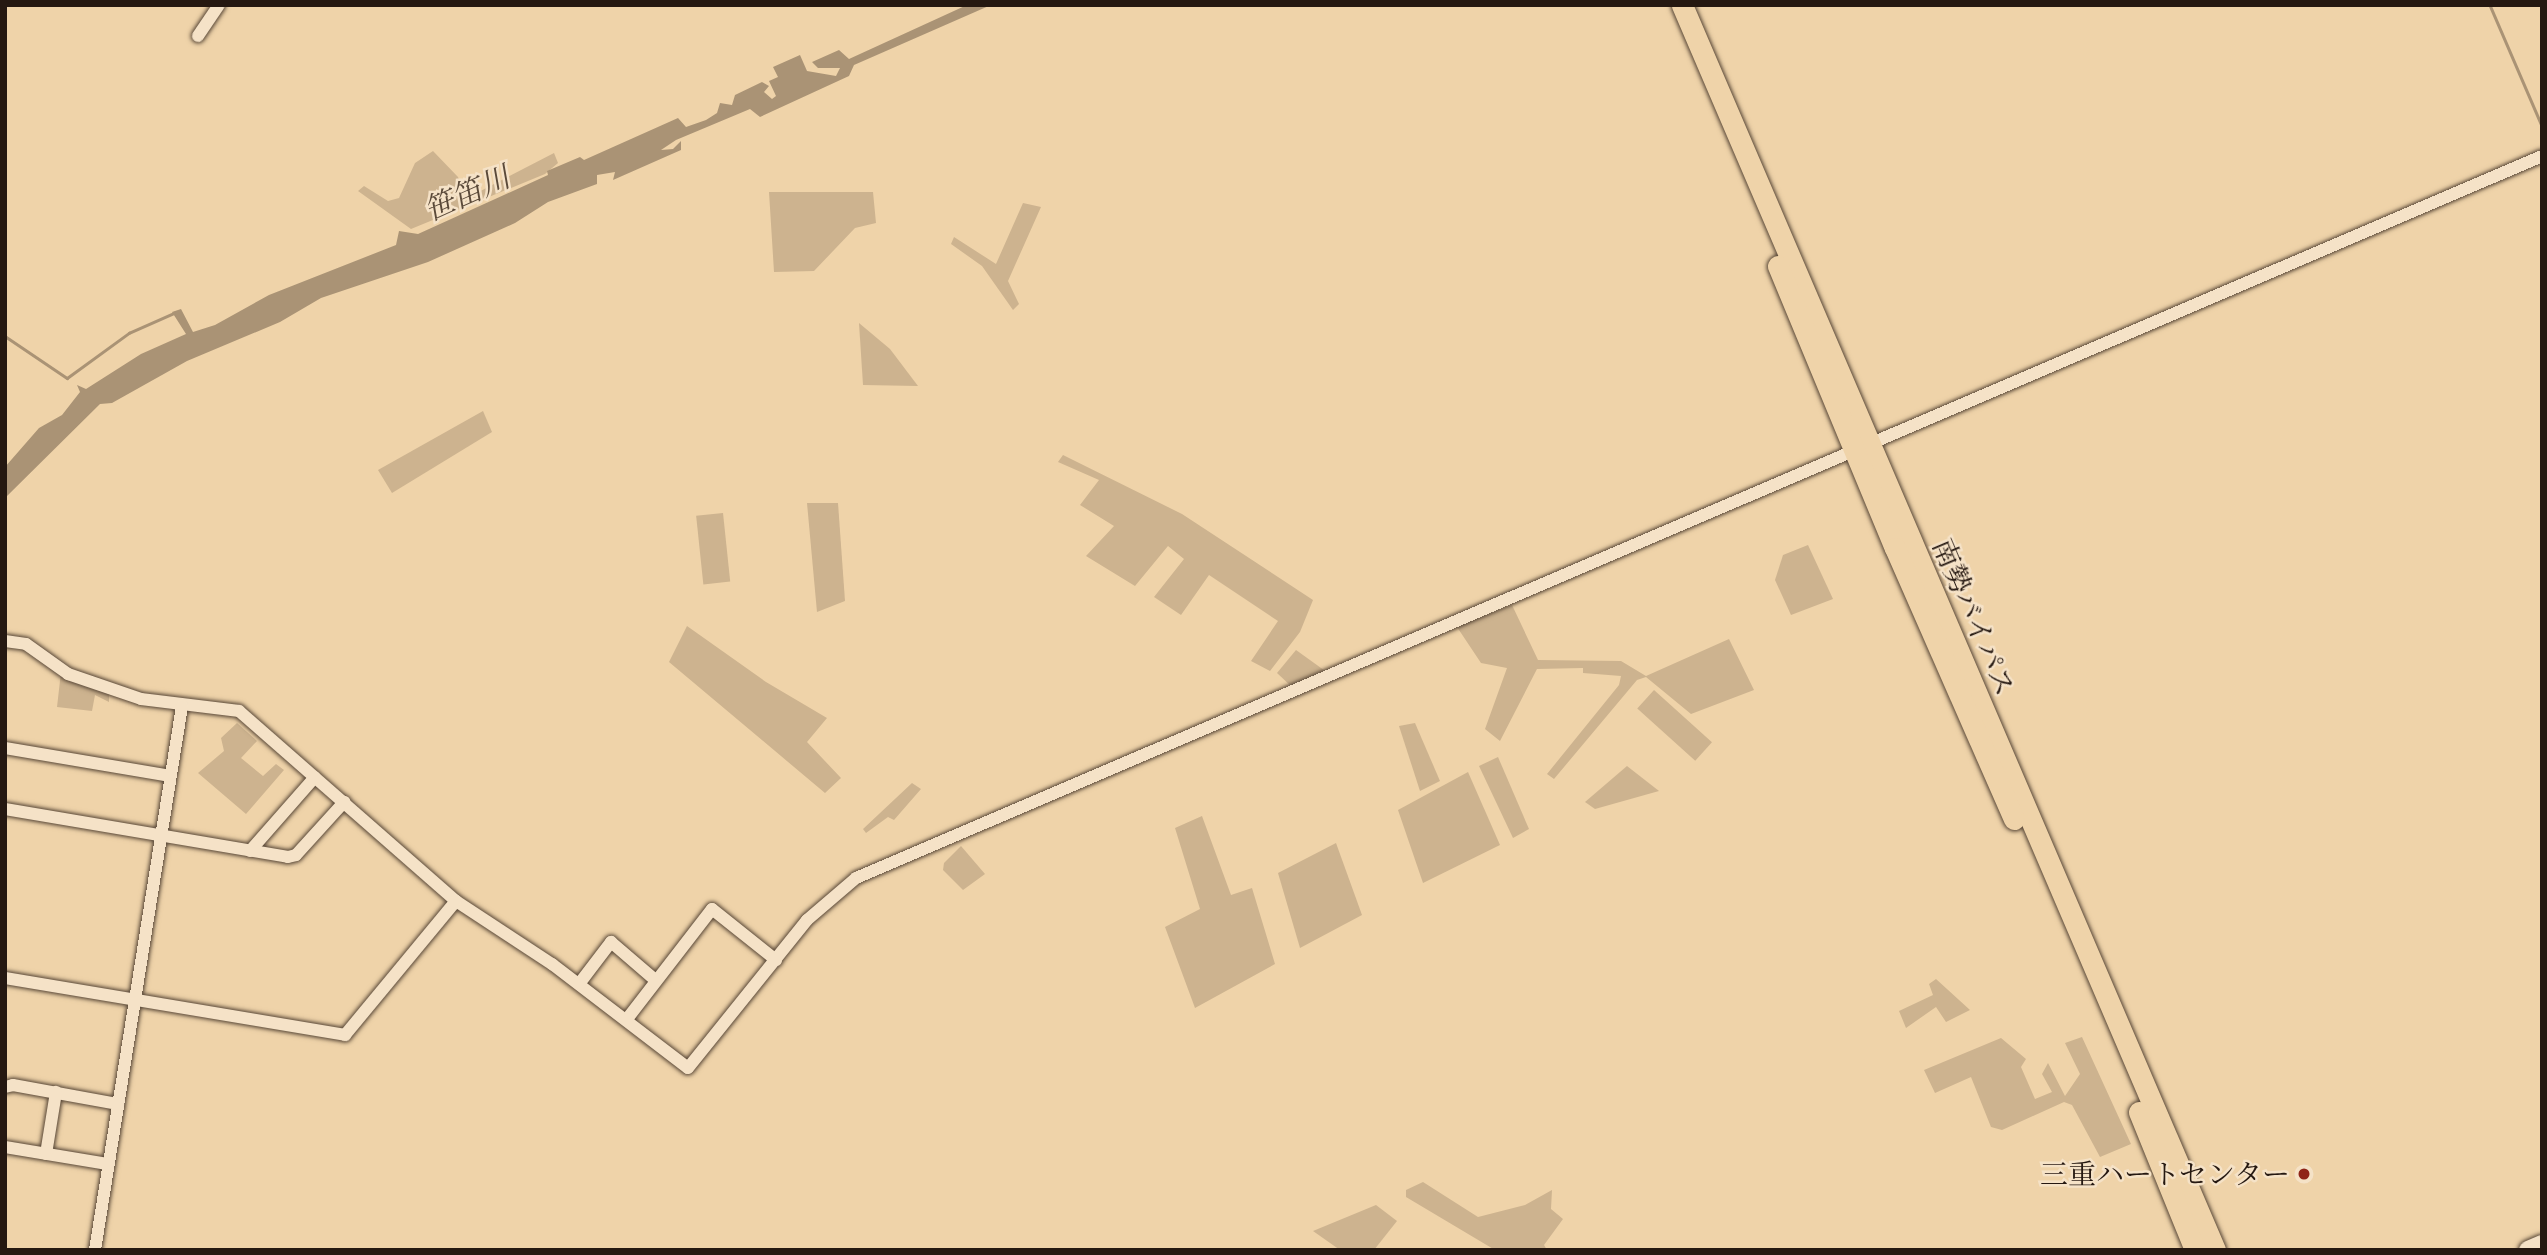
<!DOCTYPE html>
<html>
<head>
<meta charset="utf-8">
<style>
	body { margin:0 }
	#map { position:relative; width:2547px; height:1255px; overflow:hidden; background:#efd3a9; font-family:"EB Garamond","Noto Serif JP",serif }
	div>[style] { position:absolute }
	.green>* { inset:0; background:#cdb38f; transform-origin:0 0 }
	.water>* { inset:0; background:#aa9375 }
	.stream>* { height:2.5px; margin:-1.25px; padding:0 1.25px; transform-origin:1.25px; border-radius:1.25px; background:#aa9375 }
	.roads { filter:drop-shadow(0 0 2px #584737) drop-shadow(0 0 2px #584737) }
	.street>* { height:12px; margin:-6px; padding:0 6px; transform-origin:6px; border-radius:6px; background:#f5e2c7 }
	.secondary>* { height:18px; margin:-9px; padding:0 9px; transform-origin:9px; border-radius:9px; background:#f5e2c7 }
	.highway>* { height:21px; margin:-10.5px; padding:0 10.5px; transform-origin:10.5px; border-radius:10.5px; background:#efd3a9 }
	.dots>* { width:19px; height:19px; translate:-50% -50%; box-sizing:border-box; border:4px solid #f5e2c7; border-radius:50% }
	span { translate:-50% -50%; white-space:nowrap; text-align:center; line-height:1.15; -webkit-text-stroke:5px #f5e2c7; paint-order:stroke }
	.street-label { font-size:28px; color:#251811 }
	.poi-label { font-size:28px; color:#251811 }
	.right { translate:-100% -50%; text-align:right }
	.water-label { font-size:30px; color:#5a4939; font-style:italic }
	.frame { position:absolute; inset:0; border:7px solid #251811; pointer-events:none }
</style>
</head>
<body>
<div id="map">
	<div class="green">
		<div style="clip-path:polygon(433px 151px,458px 177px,467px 198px,554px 153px,558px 163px,545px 174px,411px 229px,358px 191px,364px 186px,388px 201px,399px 198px,415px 163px)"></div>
		<div style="clip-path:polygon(769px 192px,873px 192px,876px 223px,855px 228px,814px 271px,774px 272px)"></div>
		<div style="clip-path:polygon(1023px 203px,1041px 207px,1008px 281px,1019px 304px,1013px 310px,982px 266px,951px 244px,954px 237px,996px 264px)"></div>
		<div style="clip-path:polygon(859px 323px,890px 349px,918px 386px,863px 385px)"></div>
		<div style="clip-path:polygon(483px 411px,492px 432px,392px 493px,378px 470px)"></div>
		<div style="clip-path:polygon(1063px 455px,1182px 514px,1313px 600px,1300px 632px,1270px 671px,1251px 661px,1278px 621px,1209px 575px,1181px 615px,1154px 597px,1184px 559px,1168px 546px,1135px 586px,1086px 556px,1114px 526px,1080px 505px,1099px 480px,1058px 462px)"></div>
		<div style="clip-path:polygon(807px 503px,838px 503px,845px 601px,817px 612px)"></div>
		<div style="left:723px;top:513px;width:69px;height:27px;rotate:84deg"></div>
		<div style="clip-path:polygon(1808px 545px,1833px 599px,1791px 615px,1775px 580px,1783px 555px)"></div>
		<div style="clip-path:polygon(1512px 605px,1538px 660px,1621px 661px,1646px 676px,1729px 639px,1754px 690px,1691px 714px,1646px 677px,1637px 680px,1554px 779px,1547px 774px,1619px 685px,1621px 676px,1583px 673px,1583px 668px,1537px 669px,1500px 741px,1485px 729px,1507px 668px,1481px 663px,1457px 627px)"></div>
		<div style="clip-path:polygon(687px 626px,766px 682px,827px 718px,807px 742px,841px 778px,825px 793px,669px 662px)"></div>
		<div style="clip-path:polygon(1296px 650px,1328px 673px,1292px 687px,1277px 673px)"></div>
		<div style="clip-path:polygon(61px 672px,109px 693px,109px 702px,95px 695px,92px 711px,57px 707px)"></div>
		<div style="left:1654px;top:690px;width:78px;height:25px;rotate:42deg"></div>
		<div style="clip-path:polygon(237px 723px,257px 741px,241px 758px,263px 776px,276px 764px,284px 770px,246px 814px,198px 773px,224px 751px,221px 738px)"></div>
		<div style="clip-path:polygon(1415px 723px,1440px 781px,1420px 791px,1399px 726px)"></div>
		<div style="clip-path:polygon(1498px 757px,1529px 829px,1513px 838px,1479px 766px)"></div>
		<div style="clip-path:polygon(1627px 766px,1659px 791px,1595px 809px,1585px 802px)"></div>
		<div style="clip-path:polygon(1468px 772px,1500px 845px,1423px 883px,1398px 810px)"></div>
		<div style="clip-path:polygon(912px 783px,921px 789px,894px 820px,888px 817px,866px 833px,863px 829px)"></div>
		<div style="clip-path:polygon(1202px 816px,1231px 895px,1252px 888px,1275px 964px,1195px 1008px,1165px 927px,1200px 909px,1175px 828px)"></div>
		<div style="clip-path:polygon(1336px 843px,1362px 915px,1300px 948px,1278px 873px)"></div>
		<div style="clip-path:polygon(961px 846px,985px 874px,963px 890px,943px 870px,944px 863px)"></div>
		<div style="clip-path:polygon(1936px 979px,1970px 1010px,1946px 1022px,1936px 1007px,1906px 1028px,1899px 1011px,1933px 995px,1929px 984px)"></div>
		<div style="clip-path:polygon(2082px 1037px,2131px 1144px,2100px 1157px,2072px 1105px,2064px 1102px,2002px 1130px,1991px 1127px,1971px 1077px,1935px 1093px,1924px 1070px,2001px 1038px,2026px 1059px,2021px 1067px,2035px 1099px,2052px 1092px,2042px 1074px,2048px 1063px,2065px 1096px,2080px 1074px,2065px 1043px)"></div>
		<div style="clip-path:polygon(1423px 1182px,1478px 1217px,1525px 1205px,1552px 1190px,1551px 1209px,1563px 1219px,1544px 1245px,1547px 1250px,1495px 1250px,1406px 1197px,1406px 1190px)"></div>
		<div style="clip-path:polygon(1376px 1205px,1397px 1221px,1374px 1250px,1340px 1250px,1313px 1231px)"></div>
	</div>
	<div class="water">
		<div style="clip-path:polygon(967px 5px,991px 5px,870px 58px,854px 65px,849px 76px,760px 117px,750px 109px,676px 140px,661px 150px,673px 149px,681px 141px,681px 150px,613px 180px,615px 172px,597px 175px,597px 184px,548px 202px,515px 223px,428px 262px,321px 298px,280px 322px,187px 361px,112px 403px,100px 404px,5px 498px,5px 467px,39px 428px,62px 415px,80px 392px,77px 385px,86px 389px,141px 354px,186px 334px,172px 312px,181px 309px,193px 332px,215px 325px,269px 295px,396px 245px,399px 231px,418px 234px,548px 175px,547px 171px,580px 157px,584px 160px,678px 118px,686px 127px,706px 120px,717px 113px,720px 103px,732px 105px,735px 95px,762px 82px,769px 86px,764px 92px,772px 99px,776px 96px,769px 81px,778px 77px,773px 67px,800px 55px,807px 71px,836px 76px,840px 68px,818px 68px,812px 62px,839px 50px,849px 59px)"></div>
	</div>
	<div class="stream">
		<div style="left:2490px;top:5px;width:132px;rotate:66.7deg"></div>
		<div style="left:5px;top:336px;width:75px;rotate:34.1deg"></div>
		<div style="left:67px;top:378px;width:77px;rotate:-36deg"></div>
		<div style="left:129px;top:333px;width:49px;rotate:-24deg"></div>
	</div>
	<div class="roads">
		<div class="street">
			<div style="left:198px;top:36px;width:37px;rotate:-56deg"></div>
			<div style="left:5px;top:641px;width:21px;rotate:8deg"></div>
			<div style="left:26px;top:644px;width:52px;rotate:35.5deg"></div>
			<div style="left:68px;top:674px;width:77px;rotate:18.9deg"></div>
			<div style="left:141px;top:699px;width:99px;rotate:7deg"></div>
			<div style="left:239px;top:711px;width:288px;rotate:41.2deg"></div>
			<div style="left:456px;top:901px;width:115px;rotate:33.3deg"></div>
			<div style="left:552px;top:964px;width:171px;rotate:37.4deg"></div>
			<div style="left:688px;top:1068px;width:190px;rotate:-51.2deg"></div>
			<div style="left:807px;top:920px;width:65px;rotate:-40.6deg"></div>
			<div style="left:856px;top:878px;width:1834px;rotate:-23.18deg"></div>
			<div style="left:5px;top:748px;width:168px;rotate:9.6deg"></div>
			<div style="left:5px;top:809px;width:287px;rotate:9.6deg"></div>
			<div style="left:288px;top:857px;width:8px;rotate:-14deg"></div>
			<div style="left:296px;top:855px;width:72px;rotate:-47.8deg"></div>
			<div style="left:250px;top:851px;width:98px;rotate:-48.7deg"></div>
			<div style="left:5px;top:978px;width:345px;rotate:9.5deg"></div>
			<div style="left:345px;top:1035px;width:174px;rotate:-50.4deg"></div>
			<div style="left:579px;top:984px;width:53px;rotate:-52.7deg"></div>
			<div style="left:611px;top:942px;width:57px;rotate:40.7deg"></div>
			<div style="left:627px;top:1019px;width:139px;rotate:-52.3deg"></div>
			<div style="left:712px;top:909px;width:82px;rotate:38.6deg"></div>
			<div style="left:5px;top:1087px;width:8px;rotate:-14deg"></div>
			<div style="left:13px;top:1085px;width:107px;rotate:10.3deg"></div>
			<div style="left:5px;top:1147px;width:104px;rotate:9.4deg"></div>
			<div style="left:46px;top:1154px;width:63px;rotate:-80.8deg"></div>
			<div style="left:95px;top:1250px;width:551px;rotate:-80.91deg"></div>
		</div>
		<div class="secondary">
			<div style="left:2528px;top:1250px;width:15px;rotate:-23deg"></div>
		</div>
		<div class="highway">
			<div style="left:1682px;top:5px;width:1354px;rotate:66.82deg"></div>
			<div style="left:1778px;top:266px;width:305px;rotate:67.5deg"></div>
			<div style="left:1895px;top:548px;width:296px;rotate:66.3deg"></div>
			<div style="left:2139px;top:1112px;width:149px;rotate:67.9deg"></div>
		</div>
	</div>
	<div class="dots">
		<div style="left:2304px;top:1174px;background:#8f2418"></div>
	</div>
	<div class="street-label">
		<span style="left:1974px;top:617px;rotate:67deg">南勢バイパス</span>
	</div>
	<div class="poi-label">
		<span class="right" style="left:2290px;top:1174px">三重ハートセンター</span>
	</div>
	<div class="water-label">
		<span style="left:467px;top:194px;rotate:-24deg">笹笛川</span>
	</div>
	<div class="frame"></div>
</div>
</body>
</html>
